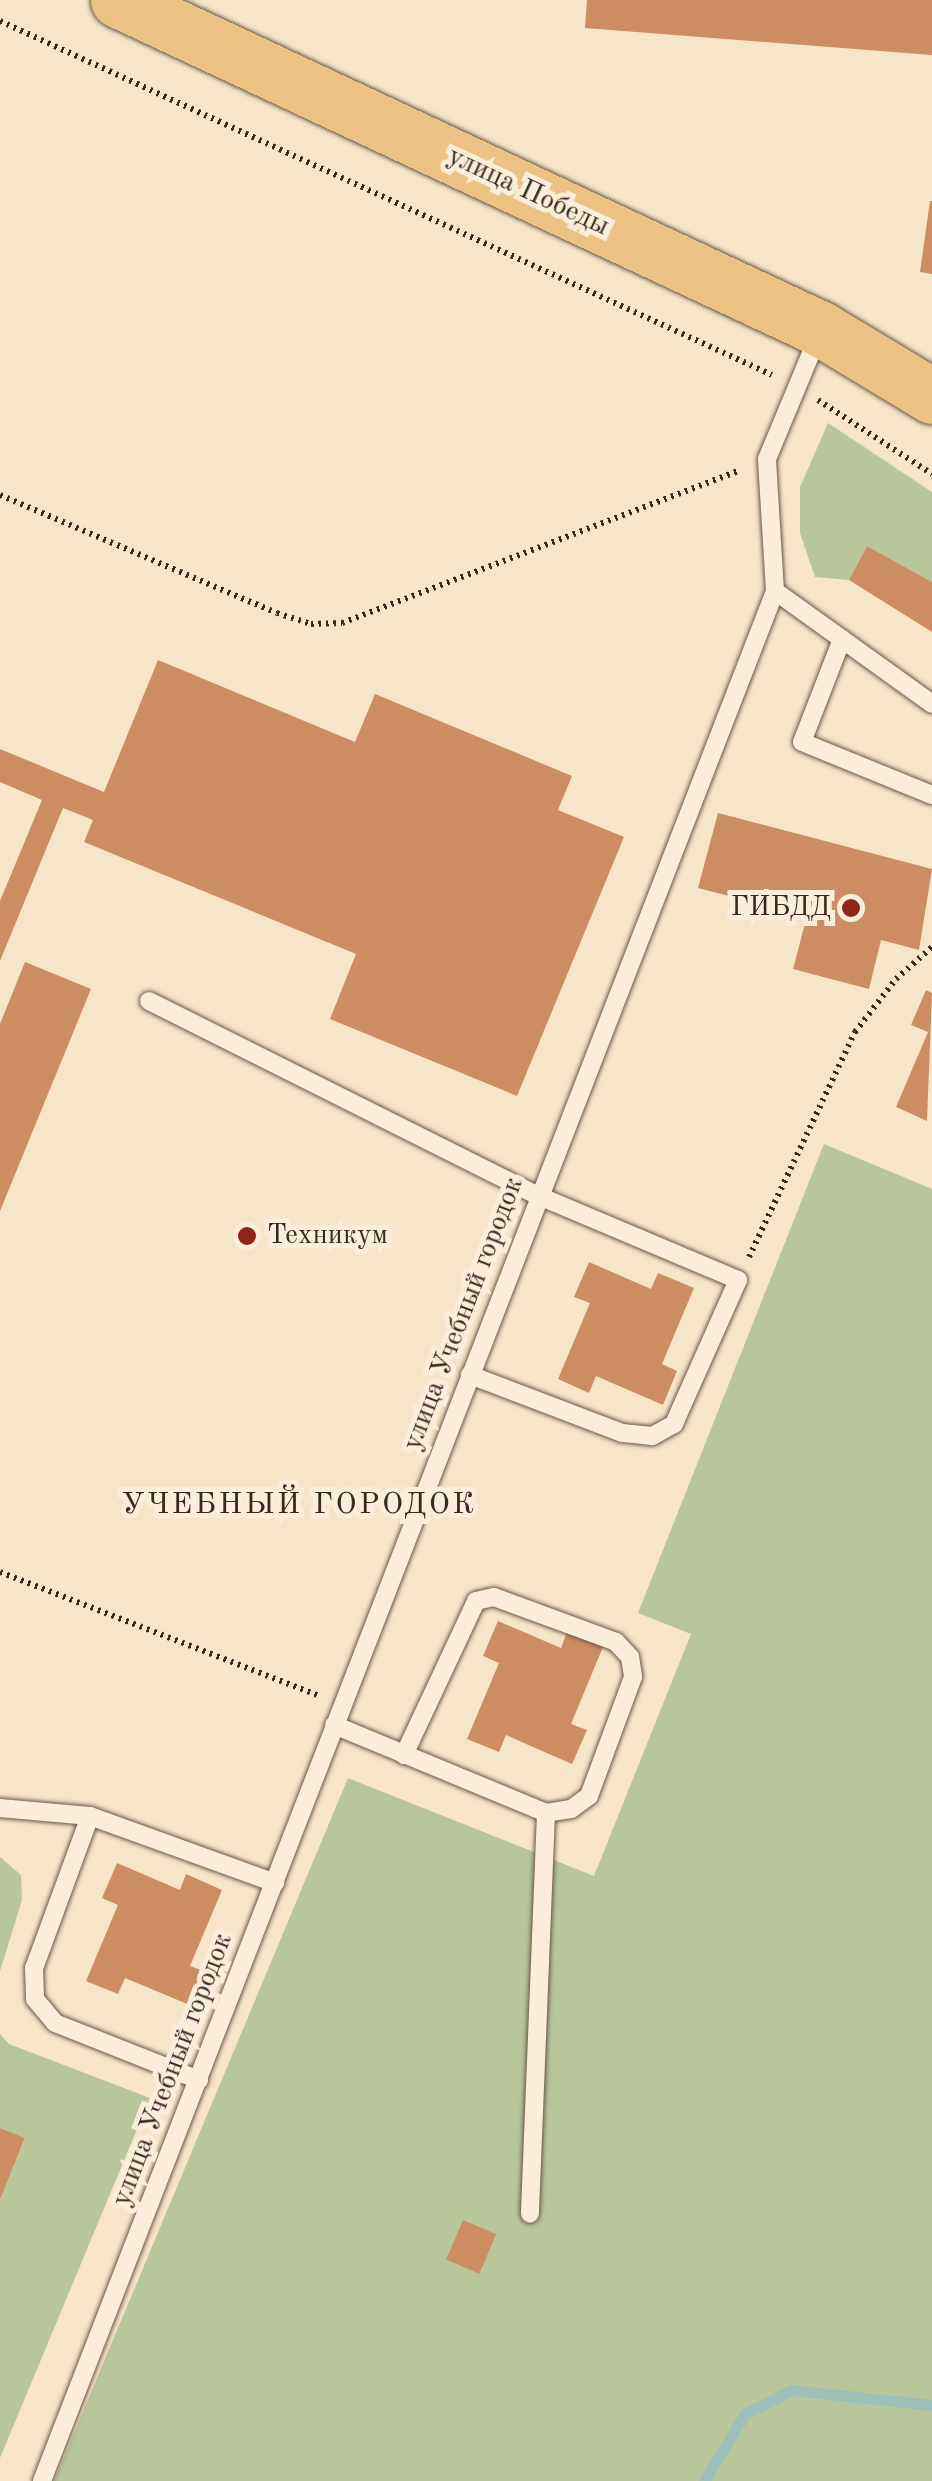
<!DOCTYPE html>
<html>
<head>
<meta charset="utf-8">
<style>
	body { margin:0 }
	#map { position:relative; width:932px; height:2481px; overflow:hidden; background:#f7e5c7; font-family:"Old Standard TT",serif }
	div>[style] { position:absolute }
	.green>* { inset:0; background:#b8c699 }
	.stream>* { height:11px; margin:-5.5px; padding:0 5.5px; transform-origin:5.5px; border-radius:5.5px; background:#9dbfb9 }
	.building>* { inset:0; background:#cc8d64; transform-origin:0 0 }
	.path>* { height:6px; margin-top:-3px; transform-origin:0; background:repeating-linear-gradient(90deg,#38291e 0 2.5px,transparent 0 7.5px) }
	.roads { filter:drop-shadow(0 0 2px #685848) drop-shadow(0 0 2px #685848) }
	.lane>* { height:18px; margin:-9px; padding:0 9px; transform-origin:9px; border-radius:9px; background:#faeedb }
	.primary>* { height:55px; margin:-27.5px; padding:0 27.5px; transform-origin:27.5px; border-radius:27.5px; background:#ecc284 }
	.dots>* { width:28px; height:28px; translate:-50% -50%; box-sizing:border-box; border:5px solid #faeedb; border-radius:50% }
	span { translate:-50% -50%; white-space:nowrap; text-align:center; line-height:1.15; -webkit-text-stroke:10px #faeedb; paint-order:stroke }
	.street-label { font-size:28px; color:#38291e }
	.poi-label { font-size:28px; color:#38291e }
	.right { translate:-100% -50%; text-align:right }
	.left { translate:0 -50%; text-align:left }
	.neighbourhood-label { font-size:30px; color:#38291e; letter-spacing:2.5px }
</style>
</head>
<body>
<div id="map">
	<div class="green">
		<div style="clip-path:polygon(828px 423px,932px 492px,932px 582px,867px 546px,849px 580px,815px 577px,800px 533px,800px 487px)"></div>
		<div style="clip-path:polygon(824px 1144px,932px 1189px,932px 2481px,54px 2481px,348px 1778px,594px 1876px,691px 1634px,638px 1613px)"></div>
		<div style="clip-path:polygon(0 1857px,21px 1875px,22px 1900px,0 1971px)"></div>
		<div style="clip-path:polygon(0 2034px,9px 2044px,150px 2098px,0 2458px,0 2200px,25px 2139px,0 2128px)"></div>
	</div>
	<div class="stream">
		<div style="left:704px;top:2481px;width:79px;rotate:-58.5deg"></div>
		<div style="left:745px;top:2414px;width:53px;rotate:-27.1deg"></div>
		<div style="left:792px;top:2390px;width:141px;rotate:6.1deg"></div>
	</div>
	<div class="building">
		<div style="clip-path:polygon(587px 0,932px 0,932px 55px,585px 28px)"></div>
		<div style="clip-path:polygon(930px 201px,932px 201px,932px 274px,920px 272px)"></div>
		<div style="clip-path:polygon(867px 546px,932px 582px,932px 632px,849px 580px)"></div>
		<div style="clip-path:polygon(158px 660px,355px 742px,375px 694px,572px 776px,558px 810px,624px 837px,517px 1096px,330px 1019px,356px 954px,84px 842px,93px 820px,63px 808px,0 961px,0 901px,42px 800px,0 782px,0 749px,104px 792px)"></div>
		<div style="clip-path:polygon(718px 813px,932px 869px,919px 950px,881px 940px,869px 989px,793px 969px,807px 916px,698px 888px)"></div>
		<div style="clip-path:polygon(25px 962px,91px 989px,0 1211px,0 1024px)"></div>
		<div style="clip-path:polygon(926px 990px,932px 993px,927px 1121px,896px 1107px,928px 1032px,911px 1025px)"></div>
		<div style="clip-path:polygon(589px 1262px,651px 1289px,658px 1273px,694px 1288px,662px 1364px,677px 1371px,663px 1405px,596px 1376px,589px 1393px,558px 1379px,590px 1303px,574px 1297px)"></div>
		<div style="clip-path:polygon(498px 1621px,561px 1648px,567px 1632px,603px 1647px,571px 1724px,587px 1730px,572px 1764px,506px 1735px,499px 1752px,467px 1739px,499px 1663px,483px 1656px)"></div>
		<div style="clip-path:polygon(117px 1863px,180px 1890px,186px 1874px,222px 1890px,190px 1966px,206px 1972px,192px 2006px,125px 1978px,118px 1994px,86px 1981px,118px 1905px,102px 1898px)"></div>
		<div style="clip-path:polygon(0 2128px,25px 2138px,0 2200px)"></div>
		<div style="left:463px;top:2220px;width:36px;height:43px;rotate:23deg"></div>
	</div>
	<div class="path">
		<div style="left:0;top:21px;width:849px;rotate:24.63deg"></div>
		<div style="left:818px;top:400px;width:136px;rotate:33deg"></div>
		<div style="left:0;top:495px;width:301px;rotate:23.1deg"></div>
		<div style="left:277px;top:613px;width:36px;rotate:18deg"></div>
		<div style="left:311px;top:624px;width:31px;rotate:-2deg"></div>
		<div style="left:342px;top:623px;width:426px;rotate:-21deg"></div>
		<div style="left:749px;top:1257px;width:249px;rotate:-64.8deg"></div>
		<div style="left:855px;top:1032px;width:67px;rotate:-52.3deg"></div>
		<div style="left:896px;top:979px;width:48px;rotate:-41.6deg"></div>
		<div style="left:0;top:1572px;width:340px;rotate:21.2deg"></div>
	</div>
	<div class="roads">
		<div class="lane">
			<div style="left:775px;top:591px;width:193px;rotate:35.7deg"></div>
			<div style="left:842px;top:639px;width:110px;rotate:111.2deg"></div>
			<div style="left:802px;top:742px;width:140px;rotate:22.2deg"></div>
			<div style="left:149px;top:1001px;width:436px;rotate:26.6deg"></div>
			<div style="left:539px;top:1196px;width:216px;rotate:22.9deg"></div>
			<div style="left:738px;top:1280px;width:158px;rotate:114deg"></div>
			<div style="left:674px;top:1424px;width:25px;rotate:151deg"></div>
			<div style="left:652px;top:1436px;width:30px;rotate:-174deg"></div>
			<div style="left:622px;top:1433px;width:163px;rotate:-159.1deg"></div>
			<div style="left:334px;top:1725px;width:230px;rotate:22.5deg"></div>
			<div style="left:404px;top:1755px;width:170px;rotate:-64.9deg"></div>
			<div style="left:476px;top:1601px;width:18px;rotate:-13deg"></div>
			<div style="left:494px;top:1597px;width:130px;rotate:20.2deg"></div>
			<div style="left:616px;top:1642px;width:21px;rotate:47deg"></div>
			<div style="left:630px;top:1657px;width:20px;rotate:81deg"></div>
			<div style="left:633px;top:1677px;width:127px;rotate:110.3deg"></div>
			<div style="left:589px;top:1796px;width:22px;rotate:144deg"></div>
			<div style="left:571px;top:1809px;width:25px;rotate:171deg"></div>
			<div style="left:546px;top:1813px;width:401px;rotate:92.3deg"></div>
			<div style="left:0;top:1808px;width:90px;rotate:5.1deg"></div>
			<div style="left:90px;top:1816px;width:197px;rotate:19.9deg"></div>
			<div style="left:90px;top:1816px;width:162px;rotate:110.2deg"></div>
			<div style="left:34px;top:1968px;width:31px;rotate:88deg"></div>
			<div style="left:35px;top:1999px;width:31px;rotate:50deg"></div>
			<div style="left:55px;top:2023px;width:155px;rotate:21.6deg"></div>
			<div style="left:42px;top:2481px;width:2027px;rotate:-68.8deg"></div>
			<div style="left:775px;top:591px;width:132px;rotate:-93.5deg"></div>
			<div style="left:767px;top:459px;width:135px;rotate:-67.4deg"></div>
		</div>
		<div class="primary">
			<div style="left:118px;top:0;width:776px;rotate:25.08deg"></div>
			<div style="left:821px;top:329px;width:130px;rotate:31.1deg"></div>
		</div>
	</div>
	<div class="dots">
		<div style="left:851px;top:908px;background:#8f2418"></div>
		<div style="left:247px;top:1236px;background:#8f2418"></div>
	</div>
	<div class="street-label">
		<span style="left:528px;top:192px;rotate:25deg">улица Победы</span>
		<span style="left:464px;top:1314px;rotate:-69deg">улица Учебный городок</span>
		<span style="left:173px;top:2070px;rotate:-69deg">улица Учебный городок</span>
	</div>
	<div class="poi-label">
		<span class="right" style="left:831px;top:908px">ГИБДД</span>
		<span class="left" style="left:267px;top:1236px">Техникум</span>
	</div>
	<div class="neighbourhood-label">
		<span style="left:299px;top:1505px">УЧЕБНЫЙ ГОРОДОК</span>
	</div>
</div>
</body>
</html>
